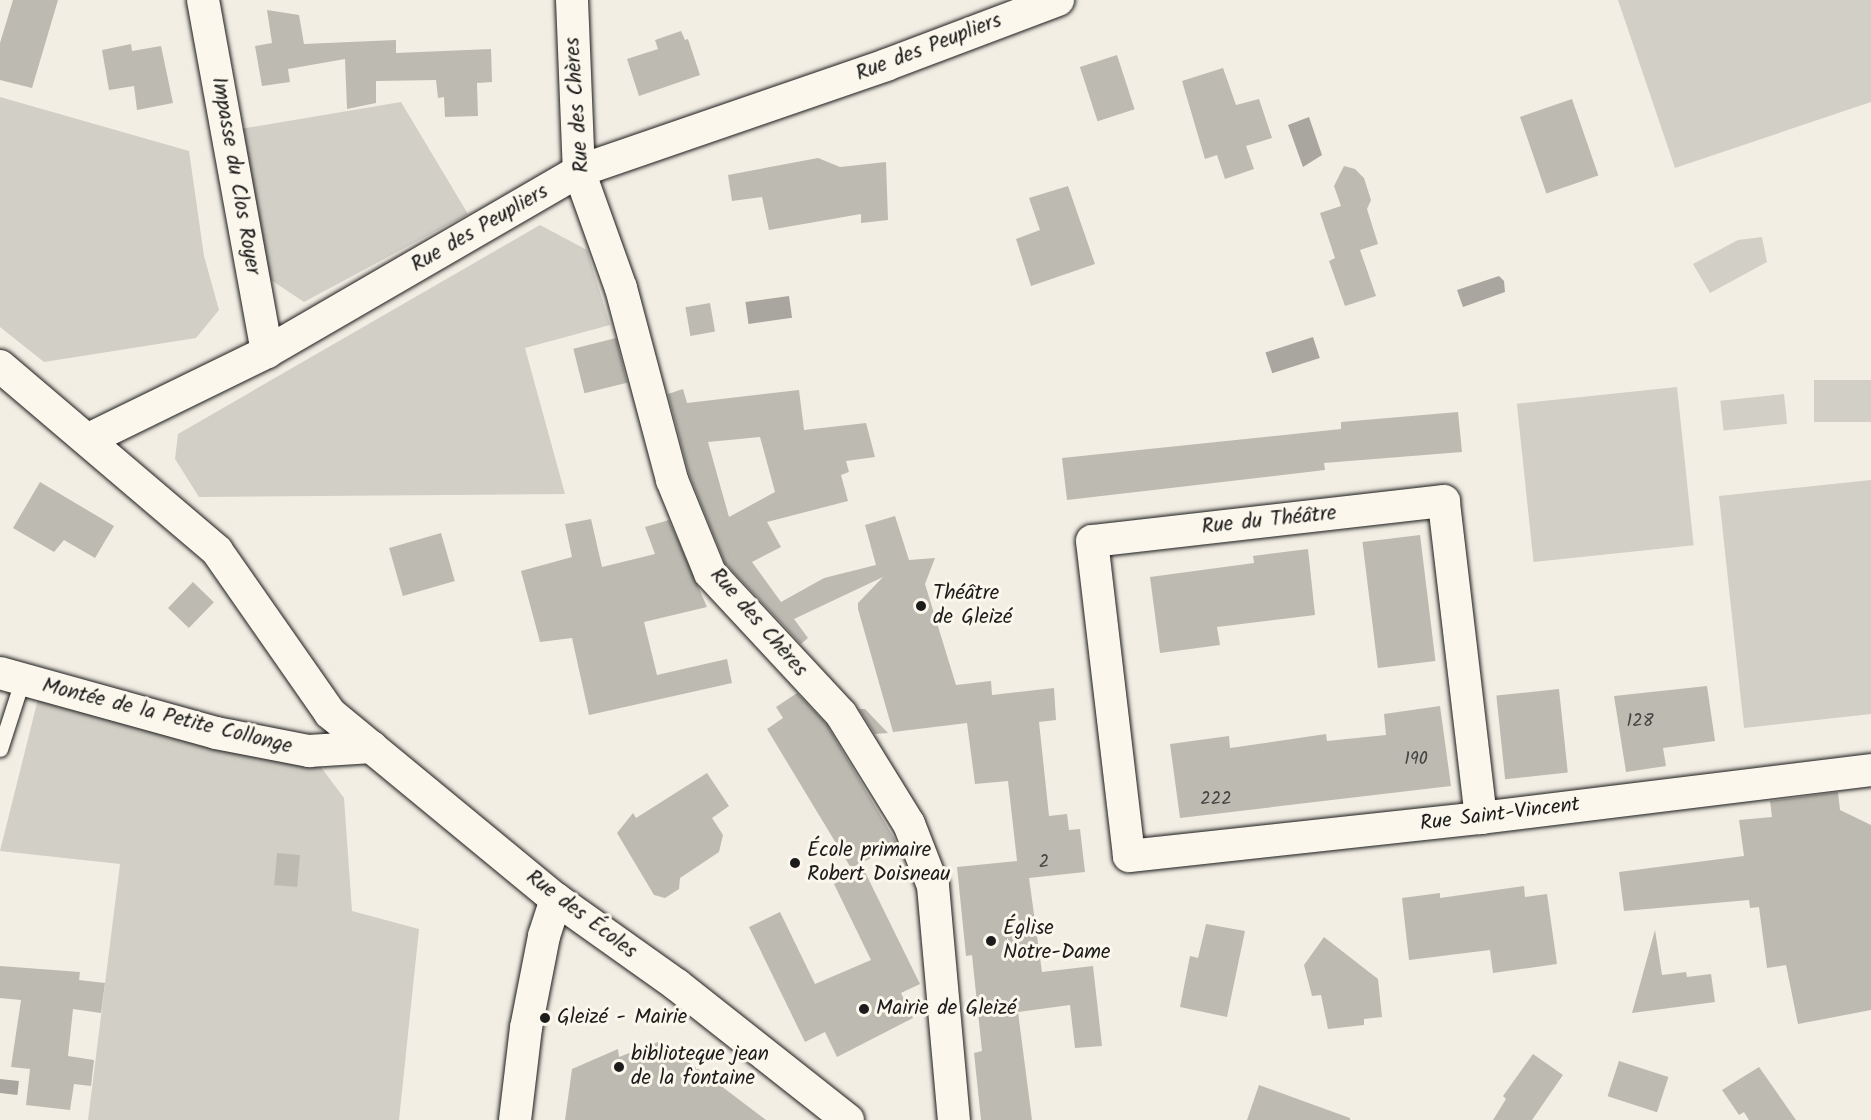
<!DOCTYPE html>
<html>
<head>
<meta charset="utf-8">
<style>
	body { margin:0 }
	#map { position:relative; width:1871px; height:1120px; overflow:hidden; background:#f2eee4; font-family:Kalam,sans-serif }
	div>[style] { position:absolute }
	.green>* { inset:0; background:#d2cfc6; transform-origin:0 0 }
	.water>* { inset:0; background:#a9a6a0; transform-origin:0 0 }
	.building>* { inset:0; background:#bdbab1; transform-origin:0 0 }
	.roads { filter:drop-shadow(0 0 2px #1c1c1c) drop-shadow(0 0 2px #1c1c1c) }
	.lane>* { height:15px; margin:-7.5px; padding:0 7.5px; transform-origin:7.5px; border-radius:7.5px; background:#fbf7ec }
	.street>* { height:32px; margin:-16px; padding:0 16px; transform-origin:16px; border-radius:16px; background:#fbf7ec }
	.dots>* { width:16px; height:16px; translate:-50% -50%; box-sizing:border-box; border:3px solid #fbf7ec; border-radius:50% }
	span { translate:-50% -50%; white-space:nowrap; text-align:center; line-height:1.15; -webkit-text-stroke:6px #fbf7ec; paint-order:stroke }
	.number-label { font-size:18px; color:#444441 }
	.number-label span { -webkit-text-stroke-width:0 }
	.street-label { font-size:21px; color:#1c1c1c }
	.poi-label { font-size:21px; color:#1c1c1c }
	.left { translate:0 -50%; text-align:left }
</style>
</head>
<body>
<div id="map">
	<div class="green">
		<div style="clip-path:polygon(1618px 0,1871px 0,1871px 102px,1675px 168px)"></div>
		<div style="clip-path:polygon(0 97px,189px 151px,204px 256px,219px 310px,196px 338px,44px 362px,0 327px)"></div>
		<div style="clip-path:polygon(401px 102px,468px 214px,304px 302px,265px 276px,240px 129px)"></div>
		<div style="clip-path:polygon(540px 225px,587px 250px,610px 325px,525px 348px,565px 494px,199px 497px,175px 459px,178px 434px)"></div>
		<div style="clip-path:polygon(1762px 237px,1767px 262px,1710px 293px,1693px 264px,1738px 240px)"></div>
		<div style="left:1871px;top:380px;width:42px;height:57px;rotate:90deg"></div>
		<div style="left:1677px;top:387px;width:159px;height:161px;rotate:84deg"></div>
		<div style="left:1784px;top:394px;width:30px;height:64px;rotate:84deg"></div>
		<div style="clip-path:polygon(1871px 480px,1871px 714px,1744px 728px,1719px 496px)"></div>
		<div style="clip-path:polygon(41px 687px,309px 751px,344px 798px,352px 911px,419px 929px,399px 1120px,88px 1120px,120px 864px,0 851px)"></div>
	</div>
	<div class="water">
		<div style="clip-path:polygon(1309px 117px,1322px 155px,1303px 167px,1288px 125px)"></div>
		<div style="clip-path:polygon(1499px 276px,1504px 281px,1505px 292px,1463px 307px,1457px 290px)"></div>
		<div style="left:789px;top:296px;width:22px;height:44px;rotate:82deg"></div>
		<div style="left:1313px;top:337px;width:22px;height:50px;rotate:72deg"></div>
		<div style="left:0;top:1079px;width:19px;height:14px;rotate:6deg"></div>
	</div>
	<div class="building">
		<div style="clip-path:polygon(13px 0,58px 0,32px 88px,0 80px,0 43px)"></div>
		<div style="clip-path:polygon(267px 10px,299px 15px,304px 44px,396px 40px,396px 53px,491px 49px,492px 82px,477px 83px,478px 116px,445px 117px,444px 97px,438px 98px,436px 80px,376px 81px,376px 103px,347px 109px,345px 59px,288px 69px,290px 82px,262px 86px,255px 46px,272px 43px)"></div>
		<div style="clip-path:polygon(681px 31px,685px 40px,688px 39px,700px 75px,639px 96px,627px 59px,658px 49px,655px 40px)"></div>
		<div style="clip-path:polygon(131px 44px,132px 51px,161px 46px,173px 103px,137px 110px,134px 86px,109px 90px,102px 50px)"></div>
		<div style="left:1117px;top:55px;width:57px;height:39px;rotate:72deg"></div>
		<div style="clip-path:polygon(1223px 68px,1236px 105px,1259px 99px,1272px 138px,1246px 146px,1254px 169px,1225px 179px,1217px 155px,1205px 159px,1182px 81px)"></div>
		<div style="left:1572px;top:99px;width:81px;height:55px;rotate:71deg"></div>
		<div style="clip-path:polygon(818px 158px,840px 167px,886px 162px,888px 220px,861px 223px,861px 214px,769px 230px,762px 197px,732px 201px,728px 175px)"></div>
		<div style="clip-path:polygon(1344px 166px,1355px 169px,1364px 178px,1371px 200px,1367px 209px,1378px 244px,1360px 250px,1376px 296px,1345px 306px,1329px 261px,1335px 258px,1320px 213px,1341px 206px,1334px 186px)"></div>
		<div style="clip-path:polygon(1068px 186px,1095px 264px,1031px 286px,1016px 239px,1040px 230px,1029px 198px)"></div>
		<div style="left:710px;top:303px;width:29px;height:25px;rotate:80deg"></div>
		<div style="left:616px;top:338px;width:46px;height:44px;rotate:76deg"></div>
		<div style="clip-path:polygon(evenodd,683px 389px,687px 403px,799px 390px,804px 430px,866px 423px,875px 457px,846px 461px,849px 472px,841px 475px,848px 501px,767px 522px,781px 547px,752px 562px,781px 602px,824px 578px,876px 565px,865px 525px,895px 516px,909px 560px,935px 558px,925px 584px,956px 685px,991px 681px,992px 695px,1054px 688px,1056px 720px,1039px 722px,1049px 816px,1067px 814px,1069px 830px,1080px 829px,1085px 872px,1029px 878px,1042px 972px,1093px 966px,1102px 1046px,1075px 1048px,1070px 1005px,1018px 1012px,1032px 1120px,981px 1120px,974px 1053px,982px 1051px,972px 955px,966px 956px,957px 867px,1017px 861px,1008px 781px,975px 784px,967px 723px,893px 732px,858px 609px,858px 603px,883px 577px,794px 619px,808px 638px,801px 644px,725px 563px,689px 474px,668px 394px,683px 389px,760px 437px,775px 492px,729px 517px,708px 442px,760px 437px)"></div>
		<div style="clip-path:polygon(1458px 412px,1462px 452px,1324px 463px,1325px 470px,1067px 500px,1062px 458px,1341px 429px,1341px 422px)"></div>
		<div style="clip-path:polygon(40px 482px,114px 526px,95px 558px,64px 540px,54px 552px,13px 528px)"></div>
		<div style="clip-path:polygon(591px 519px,602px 567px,655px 554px,645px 527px,669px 520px,707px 607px,644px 622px,657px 675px,727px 659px,732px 683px,589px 715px,572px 638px,540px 642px,521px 571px,572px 557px,565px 524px)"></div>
		<div style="left:441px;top:533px;width:50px;height:54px;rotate:74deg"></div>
		<div style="left:1420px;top:535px;width:127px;height:58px;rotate:83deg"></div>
		<div style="clip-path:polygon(1308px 549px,1315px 615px,1217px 627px,1220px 645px,1160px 653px,1150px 577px,1254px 563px,1253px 556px)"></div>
		<div style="left:193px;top:582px;width:29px;height:36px;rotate:44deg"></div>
		<div style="clip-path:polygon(1707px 686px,1715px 741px,1663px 748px,1666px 766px,1626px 772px,1614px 696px)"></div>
		<div style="left:1559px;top:689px;width:84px;height:63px;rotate:84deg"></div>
		<div style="clip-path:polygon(797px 693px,827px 725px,898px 845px,851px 868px,767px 729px,783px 718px,776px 707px)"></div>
		<div style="clip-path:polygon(1440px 706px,1451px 786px,1180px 818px,1170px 744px,1229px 736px,1230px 748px,1326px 734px,1327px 741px,1386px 735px,1384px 714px)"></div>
		<div style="clip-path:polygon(859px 709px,865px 709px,888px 733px,875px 734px)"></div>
		<div style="clip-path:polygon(707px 773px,729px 806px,712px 818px,723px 835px,719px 852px,680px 878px,679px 889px,665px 898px,654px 895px,617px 833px,633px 813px,636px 818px)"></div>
		<div style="clip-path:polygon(1838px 792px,1840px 810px,1871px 825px,1871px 1010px,1798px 1024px,1786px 965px,1767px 968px,1759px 907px,1750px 908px,1749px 900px,1624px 911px,1619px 872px,1744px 856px,1739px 820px,1772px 817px,1770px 801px)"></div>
		<div style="left:277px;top:853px;width:23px;height:32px;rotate:5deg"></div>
		<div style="clip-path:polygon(864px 870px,920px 984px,901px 993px,913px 1018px,837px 1057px,825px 1032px,805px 1042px,749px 927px,780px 912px,815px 984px,871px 960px,834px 884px)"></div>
		<div style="clip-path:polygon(1524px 886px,1525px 897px,1547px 894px,1557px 964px,1493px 973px,1490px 950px,1409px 960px,1402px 898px,1440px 893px,1440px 898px)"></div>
		<div style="clip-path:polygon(1206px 924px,1245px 931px,1227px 1017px,1180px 1007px,1190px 956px,1198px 958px)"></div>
		<div style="clip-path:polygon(1655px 930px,1662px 975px,1686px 972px,1687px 977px,1711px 974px,1715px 1002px,1632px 1013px)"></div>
		<div style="clip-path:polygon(1324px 937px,1378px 979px,1382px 1017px,1364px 1019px,1364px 1025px,1328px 1029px,1321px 995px,1312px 996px,1304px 965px)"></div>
		<div style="clip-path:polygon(0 966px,80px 972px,79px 980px,105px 983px,101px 1013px,73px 1009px,68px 1056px,94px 1060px,91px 1086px,74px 1084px,70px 1110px,26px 1105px,30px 1069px,11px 1067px,21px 1000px,0 998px)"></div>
		<div style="clip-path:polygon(658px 1042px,704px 1073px,766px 1120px,565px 1120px,572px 1069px,618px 1049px,619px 1057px)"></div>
		<div style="clip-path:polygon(1533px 1054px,1563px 1075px,1532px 1120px,1493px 1120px,1506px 1099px,1503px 1096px)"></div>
		<div style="left:1619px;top:1061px;width:52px;height:37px;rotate:18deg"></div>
		<div style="clip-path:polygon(1759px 1067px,1796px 1120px,1749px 1120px,1744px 1112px,1739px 1115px,1722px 1090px)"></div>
		<div style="clip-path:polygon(1259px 1085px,1350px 1118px,1350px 1120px,1247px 1120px)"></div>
	</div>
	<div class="roads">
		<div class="lane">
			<div style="left:0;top:749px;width:71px;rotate:-72.1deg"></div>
		</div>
		<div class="street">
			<div style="left:203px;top:0;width:358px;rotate:79.7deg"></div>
			<div style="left:572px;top:0;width:171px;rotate:87.7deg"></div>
			<div style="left:579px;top:171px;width:124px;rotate:70.3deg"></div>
			<div style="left:621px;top:288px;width:199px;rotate:75.1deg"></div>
			<div style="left:672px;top:480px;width:100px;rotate:67.8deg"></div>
			<div style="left:710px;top:573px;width:192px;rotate:47.1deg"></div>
			<div style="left:841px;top:714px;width:129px;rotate:58.3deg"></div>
			<div style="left:909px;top:824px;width:66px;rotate:68.8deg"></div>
			<div style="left:933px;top:886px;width:235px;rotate:84.9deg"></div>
			<div style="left:0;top:366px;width:285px;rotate:40.4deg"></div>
			<div style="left:217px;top:551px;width:198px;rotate:55.1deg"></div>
			<div style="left:330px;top:713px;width:293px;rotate:39.5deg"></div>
			<div style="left:556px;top:899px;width:148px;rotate:35.4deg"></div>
			<div style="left:677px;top:985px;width:218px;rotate:38.3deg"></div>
			<div style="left:89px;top:439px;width:198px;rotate:-26deg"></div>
			<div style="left:267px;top:352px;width:361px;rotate:-30.1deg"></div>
			<div style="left:579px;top:171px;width:325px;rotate:-19deg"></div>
			<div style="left:886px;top:65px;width:184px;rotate:-20.7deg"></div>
			<div style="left:0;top:673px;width:224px;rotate:15.5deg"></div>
			<div style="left:216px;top:733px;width:95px;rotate:11deg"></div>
			<div style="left:309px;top:751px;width:63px;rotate:-3.6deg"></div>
			<div style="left:1481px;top:818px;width:319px;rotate:-96.7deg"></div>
			<div style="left:1444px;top:501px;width:354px;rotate:173.5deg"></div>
			<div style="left:1092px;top:541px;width:317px;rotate:83.3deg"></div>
			<div style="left:1129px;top:856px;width:354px;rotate:-6.2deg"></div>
			<div style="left:1481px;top:818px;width:393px;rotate:-7deg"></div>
			<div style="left:515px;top:1120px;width:93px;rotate:-83.2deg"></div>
			<div style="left:526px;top:1028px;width:94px;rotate:-78.9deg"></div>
			<div style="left:544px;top:936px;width:39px;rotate:-72deg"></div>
		</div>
	</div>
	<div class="dots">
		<div style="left:921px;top:606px;background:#1c1c1c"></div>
		<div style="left:795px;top:863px;background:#1c1c1c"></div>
		<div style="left:991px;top:941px;background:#1c1c1c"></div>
		<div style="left:864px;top:1009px;background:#1c1c1c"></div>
		<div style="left:545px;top:1018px;background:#1c1c1c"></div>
		<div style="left:619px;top:1067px;background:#1c1c1c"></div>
	</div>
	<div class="number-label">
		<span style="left:1640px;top:722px">128</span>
		<span style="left:1416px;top:760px">190</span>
		<span style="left:1216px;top:800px">222</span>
		<span style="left:1044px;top:863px">2</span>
	</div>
	<div class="street-label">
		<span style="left:929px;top:48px;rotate:-21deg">Rue des Peupliers</span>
		<span style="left:578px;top:105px;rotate:-94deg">Rue des Chères</span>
		<span style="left:235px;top:176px;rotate:80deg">Impasse du Clos Royer</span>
		<span style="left:480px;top:229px;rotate:-30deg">Rue des Peupliers</span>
		<span style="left:1269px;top:521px;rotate:-6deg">Rue du Théâtre</span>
		<span style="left:758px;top:623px;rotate:49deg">Rue des Chères</span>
		<span style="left:167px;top:717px;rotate:14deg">Montée de la Petite Collonge</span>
		<span style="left:1500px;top:815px;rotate:-7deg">Rue Saint-Vincent</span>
		<span style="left:581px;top:915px;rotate:37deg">Rue des Écoles</span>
	</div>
	<div class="poi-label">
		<span class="left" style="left:933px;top:606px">Théâtre<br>de Gleizé</span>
		<span class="left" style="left:807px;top:863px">École primaire<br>Robert Doisneau</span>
		<span class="left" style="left:1003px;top:941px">Église<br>Notre-Dame</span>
		<span class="left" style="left:876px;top:1009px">Mairie de Gleizé</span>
		<span class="left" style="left:557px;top:1018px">Gleizé - Mairie</span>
		<span class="left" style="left:631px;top:1067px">biblioteque jean<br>de la fontaine</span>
	</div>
</div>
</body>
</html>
